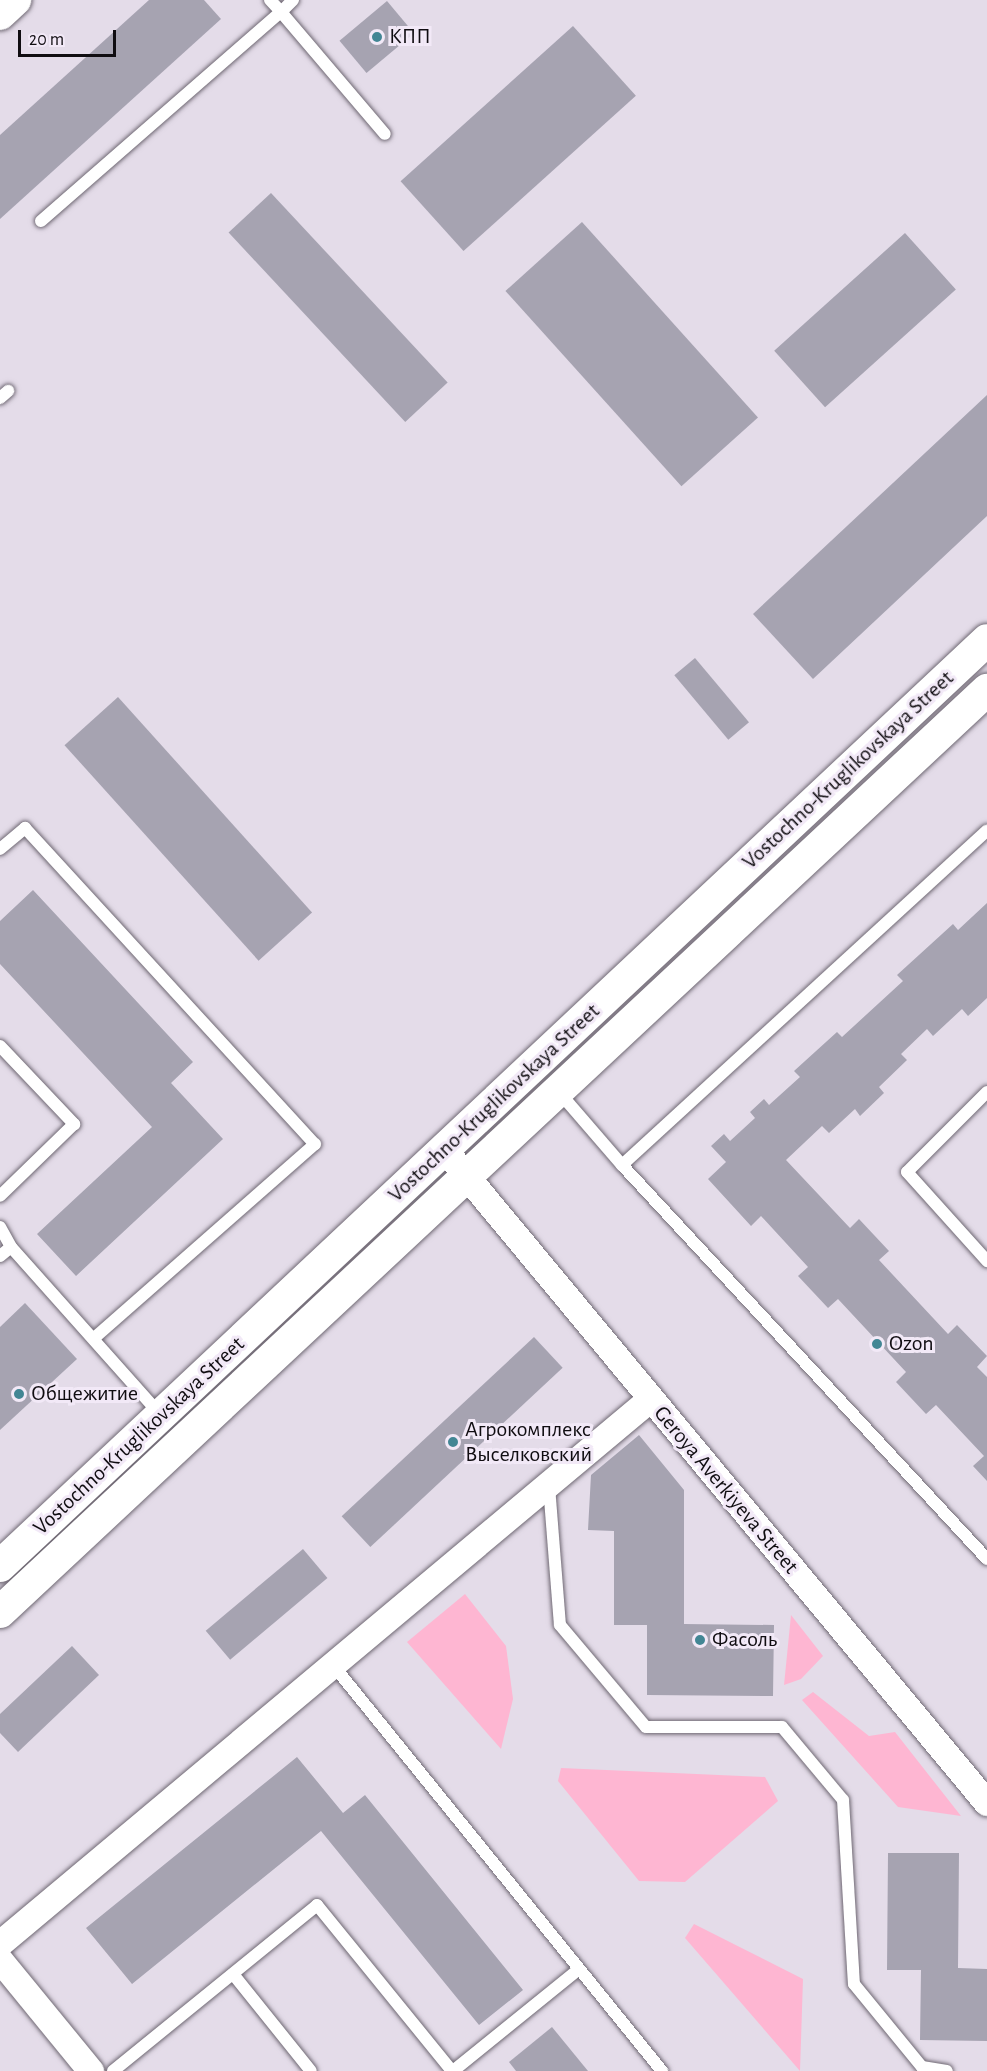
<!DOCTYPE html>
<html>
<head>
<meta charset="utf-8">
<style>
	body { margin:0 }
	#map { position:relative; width:987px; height:2071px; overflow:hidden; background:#e4dce9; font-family:"Alegreya Sans",sans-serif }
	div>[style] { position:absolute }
	.green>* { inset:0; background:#feb6d2 }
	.building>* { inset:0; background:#a6a3b1; transform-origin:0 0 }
	.roads { filter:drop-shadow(0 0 2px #6f6873) drop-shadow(0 0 2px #6f6873) }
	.service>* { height:12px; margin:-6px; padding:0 6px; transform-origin:6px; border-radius:6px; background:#fff }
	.minor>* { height:26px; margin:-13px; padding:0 13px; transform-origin:13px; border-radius:13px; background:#fff }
	.tertiary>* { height:32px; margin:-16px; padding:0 16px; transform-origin:16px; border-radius:16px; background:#fff }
	.dots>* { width:16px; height:16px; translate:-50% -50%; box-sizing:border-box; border:3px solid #f2e9f7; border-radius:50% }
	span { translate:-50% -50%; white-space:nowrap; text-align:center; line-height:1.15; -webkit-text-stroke:6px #f2e9f7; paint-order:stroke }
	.poi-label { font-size:22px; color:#100d11 }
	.left { translate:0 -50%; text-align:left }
	.street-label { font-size:22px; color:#100d11 }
	.scale { position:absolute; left:18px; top:30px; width:98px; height:27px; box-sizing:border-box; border:3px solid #100d11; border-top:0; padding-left:8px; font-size:18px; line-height:21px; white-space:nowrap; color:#100d11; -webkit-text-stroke:4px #f2e9f7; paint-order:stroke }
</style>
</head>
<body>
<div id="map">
	<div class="green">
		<div style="clip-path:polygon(465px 1594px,506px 1646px,513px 1699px,501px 1749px,407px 1642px)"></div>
		<div style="clip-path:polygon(791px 1615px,823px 1656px,801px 1679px,784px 1685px)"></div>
		<div style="clip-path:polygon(813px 1692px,869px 1736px,895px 1732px,961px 1816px,898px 1807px,802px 1700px)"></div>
		<div style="clip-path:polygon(561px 1768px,765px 1777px,778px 1801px,685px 1882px,639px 1881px,558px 1781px)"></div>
		<div style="clip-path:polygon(694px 1924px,803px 1979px,800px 2071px,685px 1938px)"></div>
	</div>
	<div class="building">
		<div style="clip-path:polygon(149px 0,204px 0,221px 19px,0 219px,0 135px)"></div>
		<div style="left:387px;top:1px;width:42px;height:62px;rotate:50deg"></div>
		<div style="left:573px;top:26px;width:94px;height:232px;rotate:48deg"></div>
		<div style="left:271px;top:193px;width:259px;height:58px;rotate:47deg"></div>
		<div style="left:582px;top:222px;width:263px;height:103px;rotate:48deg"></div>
		<div style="left:905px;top:233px;width:76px;height:176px;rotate:48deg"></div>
		<div style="clip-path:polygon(987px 395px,987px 516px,813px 679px,753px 614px)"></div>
		<div style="left:695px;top:658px;width:84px;height:27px;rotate:50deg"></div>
		<div style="left:118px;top:697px;width:290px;height:72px;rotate:48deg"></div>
		<div style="clip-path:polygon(33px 890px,193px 1062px,171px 1083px,223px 1139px,76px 1276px,37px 1234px,152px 1127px,0 964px,0 921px)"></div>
		<div style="clip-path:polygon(987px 903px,987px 998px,968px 1016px,962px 1009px,933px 1036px,927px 1029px,901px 1054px,907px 1060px,879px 1087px,884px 1093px,860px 1116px,855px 1109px,829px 1133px,822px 1126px,786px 1160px,850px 1228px,859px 1219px,889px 1251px,879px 1260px,948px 1334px,957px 1325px,987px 1356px,977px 1367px,987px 1377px,987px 1481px,973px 1466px,984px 1456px,936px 1405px,926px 1414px,896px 1382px,906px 1372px,838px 1299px,828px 1308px,798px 1276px,808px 1267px,761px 1216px,751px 1226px,708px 1179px,726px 1162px,711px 1146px,724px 1134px,730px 1141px,755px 1118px,750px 1112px,764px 1099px,769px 1105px,800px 1077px,794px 1071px,837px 1032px,842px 1037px,903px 981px,897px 975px,953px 924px,958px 930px)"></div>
		<div style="clip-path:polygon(25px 1303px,77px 1359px,0 1430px,0 1327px)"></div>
		<div style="left:534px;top:1337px;width:42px;height:263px;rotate:47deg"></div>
		<div style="clip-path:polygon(639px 1435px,684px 1490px,684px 1624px,774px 1625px,773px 1696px,647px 1695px,647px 1625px,614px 1625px,614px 1531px,588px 1530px,591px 1475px)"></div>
		<div style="left:303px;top:1549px;width:38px;height:127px;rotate:50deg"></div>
		<div style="clip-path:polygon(72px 1646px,99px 1675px,18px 1752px,0 1733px,0 1714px)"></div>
		<div style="clip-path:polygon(297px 1757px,343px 1813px,365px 1795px,523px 1990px,479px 2025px,321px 1831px,132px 1984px,86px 1928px)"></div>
		<div style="clip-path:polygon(888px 1853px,959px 1853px,958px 1968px,987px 1969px,987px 2041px,920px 2040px,921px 1970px,887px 1970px)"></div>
		<div style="clip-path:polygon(552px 2027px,588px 2071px,516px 2071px,509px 2062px)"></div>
	</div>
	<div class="roads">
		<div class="service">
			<div style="left:270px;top:0;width:16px;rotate:47deg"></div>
			<div style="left:281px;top:12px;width:17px;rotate:-45deg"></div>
			<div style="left:41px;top:221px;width:318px;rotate:-41.1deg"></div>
			<div style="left:281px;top:12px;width:160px;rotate:49.6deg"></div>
			<div style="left:0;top:398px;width:11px;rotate:-41deg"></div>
			<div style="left:0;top:849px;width:33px;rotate:-40deg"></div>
			<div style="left:25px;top:828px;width:429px;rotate:47.5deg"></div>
			<div style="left:315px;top:1144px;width:294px;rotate:138.7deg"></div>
			<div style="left:0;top:1046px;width:108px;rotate:46.5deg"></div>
			<div style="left:74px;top:1124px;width:103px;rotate:135.8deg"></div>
			<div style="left:559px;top:1092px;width:96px;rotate:49.2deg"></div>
			<div style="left:622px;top:1165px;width:537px;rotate:47.19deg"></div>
			<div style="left:987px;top:1092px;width:113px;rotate:135deg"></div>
			<div style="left:907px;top:1172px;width:120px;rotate:48deg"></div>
			<div style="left:622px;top:1165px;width:495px;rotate:-42.5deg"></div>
			<div style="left:0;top:1227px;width:23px;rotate:61deg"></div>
			<div style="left:0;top:1256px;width:14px;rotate:-39deg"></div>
			<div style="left:11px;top:1247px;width:224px;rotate:48.3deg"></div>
			<div style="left:549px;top:1486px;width:139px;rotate:85.5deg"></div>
			<div style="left:560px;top:1625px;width:133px;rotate:49.9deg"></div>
			<div style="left:646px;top:1727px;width:136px"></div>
			<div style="left:782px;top:1727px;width:95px;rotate:50.1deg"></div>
			<div style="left:843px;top:1800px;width:184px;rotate:86.6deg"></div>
			<div style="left:854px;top:1984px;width:107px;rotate:50.7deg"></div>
			<div style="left:922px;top:2067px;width:25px;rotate:9deg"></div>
			<div style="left:333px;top:1665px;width:523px;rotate:50.98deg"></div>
			<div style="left:233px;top:1974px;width:124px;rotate:51.2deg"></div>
			<div style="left:113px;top:2071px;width:263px;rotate:-39.1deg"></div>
			<div style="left:317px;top:1905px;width:214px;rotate:50.9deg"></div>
			<div style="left:453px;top:2071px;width:162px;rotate:-39deg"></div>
		</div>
		<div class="minor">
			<div style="left:444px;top:1149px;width:850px;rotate:50.3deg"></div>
			<div style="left:0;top:1944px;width:849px;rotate:-39.94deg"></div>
			<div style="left:0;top:1960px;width:144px;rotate:50.7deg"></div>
		</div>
		<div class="tertiary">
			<div style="left:0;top:14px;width:21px;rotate:-43deg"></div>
			<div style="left:0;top:1566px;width:1353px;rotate:-43.17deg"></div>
			<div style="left:0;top:1612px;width:1351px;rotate:-43.05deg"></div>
		</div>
	</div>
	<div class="dots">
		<div style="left:377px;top:37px;background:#428694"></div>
		<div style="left:877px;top:1344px;background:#428694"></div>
		<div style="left:19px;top:1394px;background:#428694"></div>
		<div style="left:453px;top:1442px;background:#428694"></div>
		<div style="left:700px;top:1640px;background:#428694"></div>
	</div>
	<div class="poi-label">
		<span class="left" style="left:389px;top:37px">КПП</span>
		<span class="left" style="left:889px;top:1344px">Ozon</span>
		<span class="left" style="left:31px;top:1394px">Общежитие</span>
		<span class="left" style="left:465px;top:1442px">Агрокомплекс<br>Выселковский</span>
		<span class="left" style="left:712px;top:1640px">Фасоль</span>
	</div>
	<div class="street-label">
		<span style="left:848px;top:770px;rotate:-43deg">Vostochno-Kruglikovskaya Street</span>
		<span style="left:494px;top:1103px;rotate:-43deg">Vostochno-Kruglikovskaya Street</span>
		<span style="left:139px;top:1436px;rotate:-43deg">Vostochno-Kruglikovskaya Street</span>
		<span style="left:726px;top:1490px;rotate:50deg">Geroya Averkiyeva Street</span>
	</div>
	<div class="scale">20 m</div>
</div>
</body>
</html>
